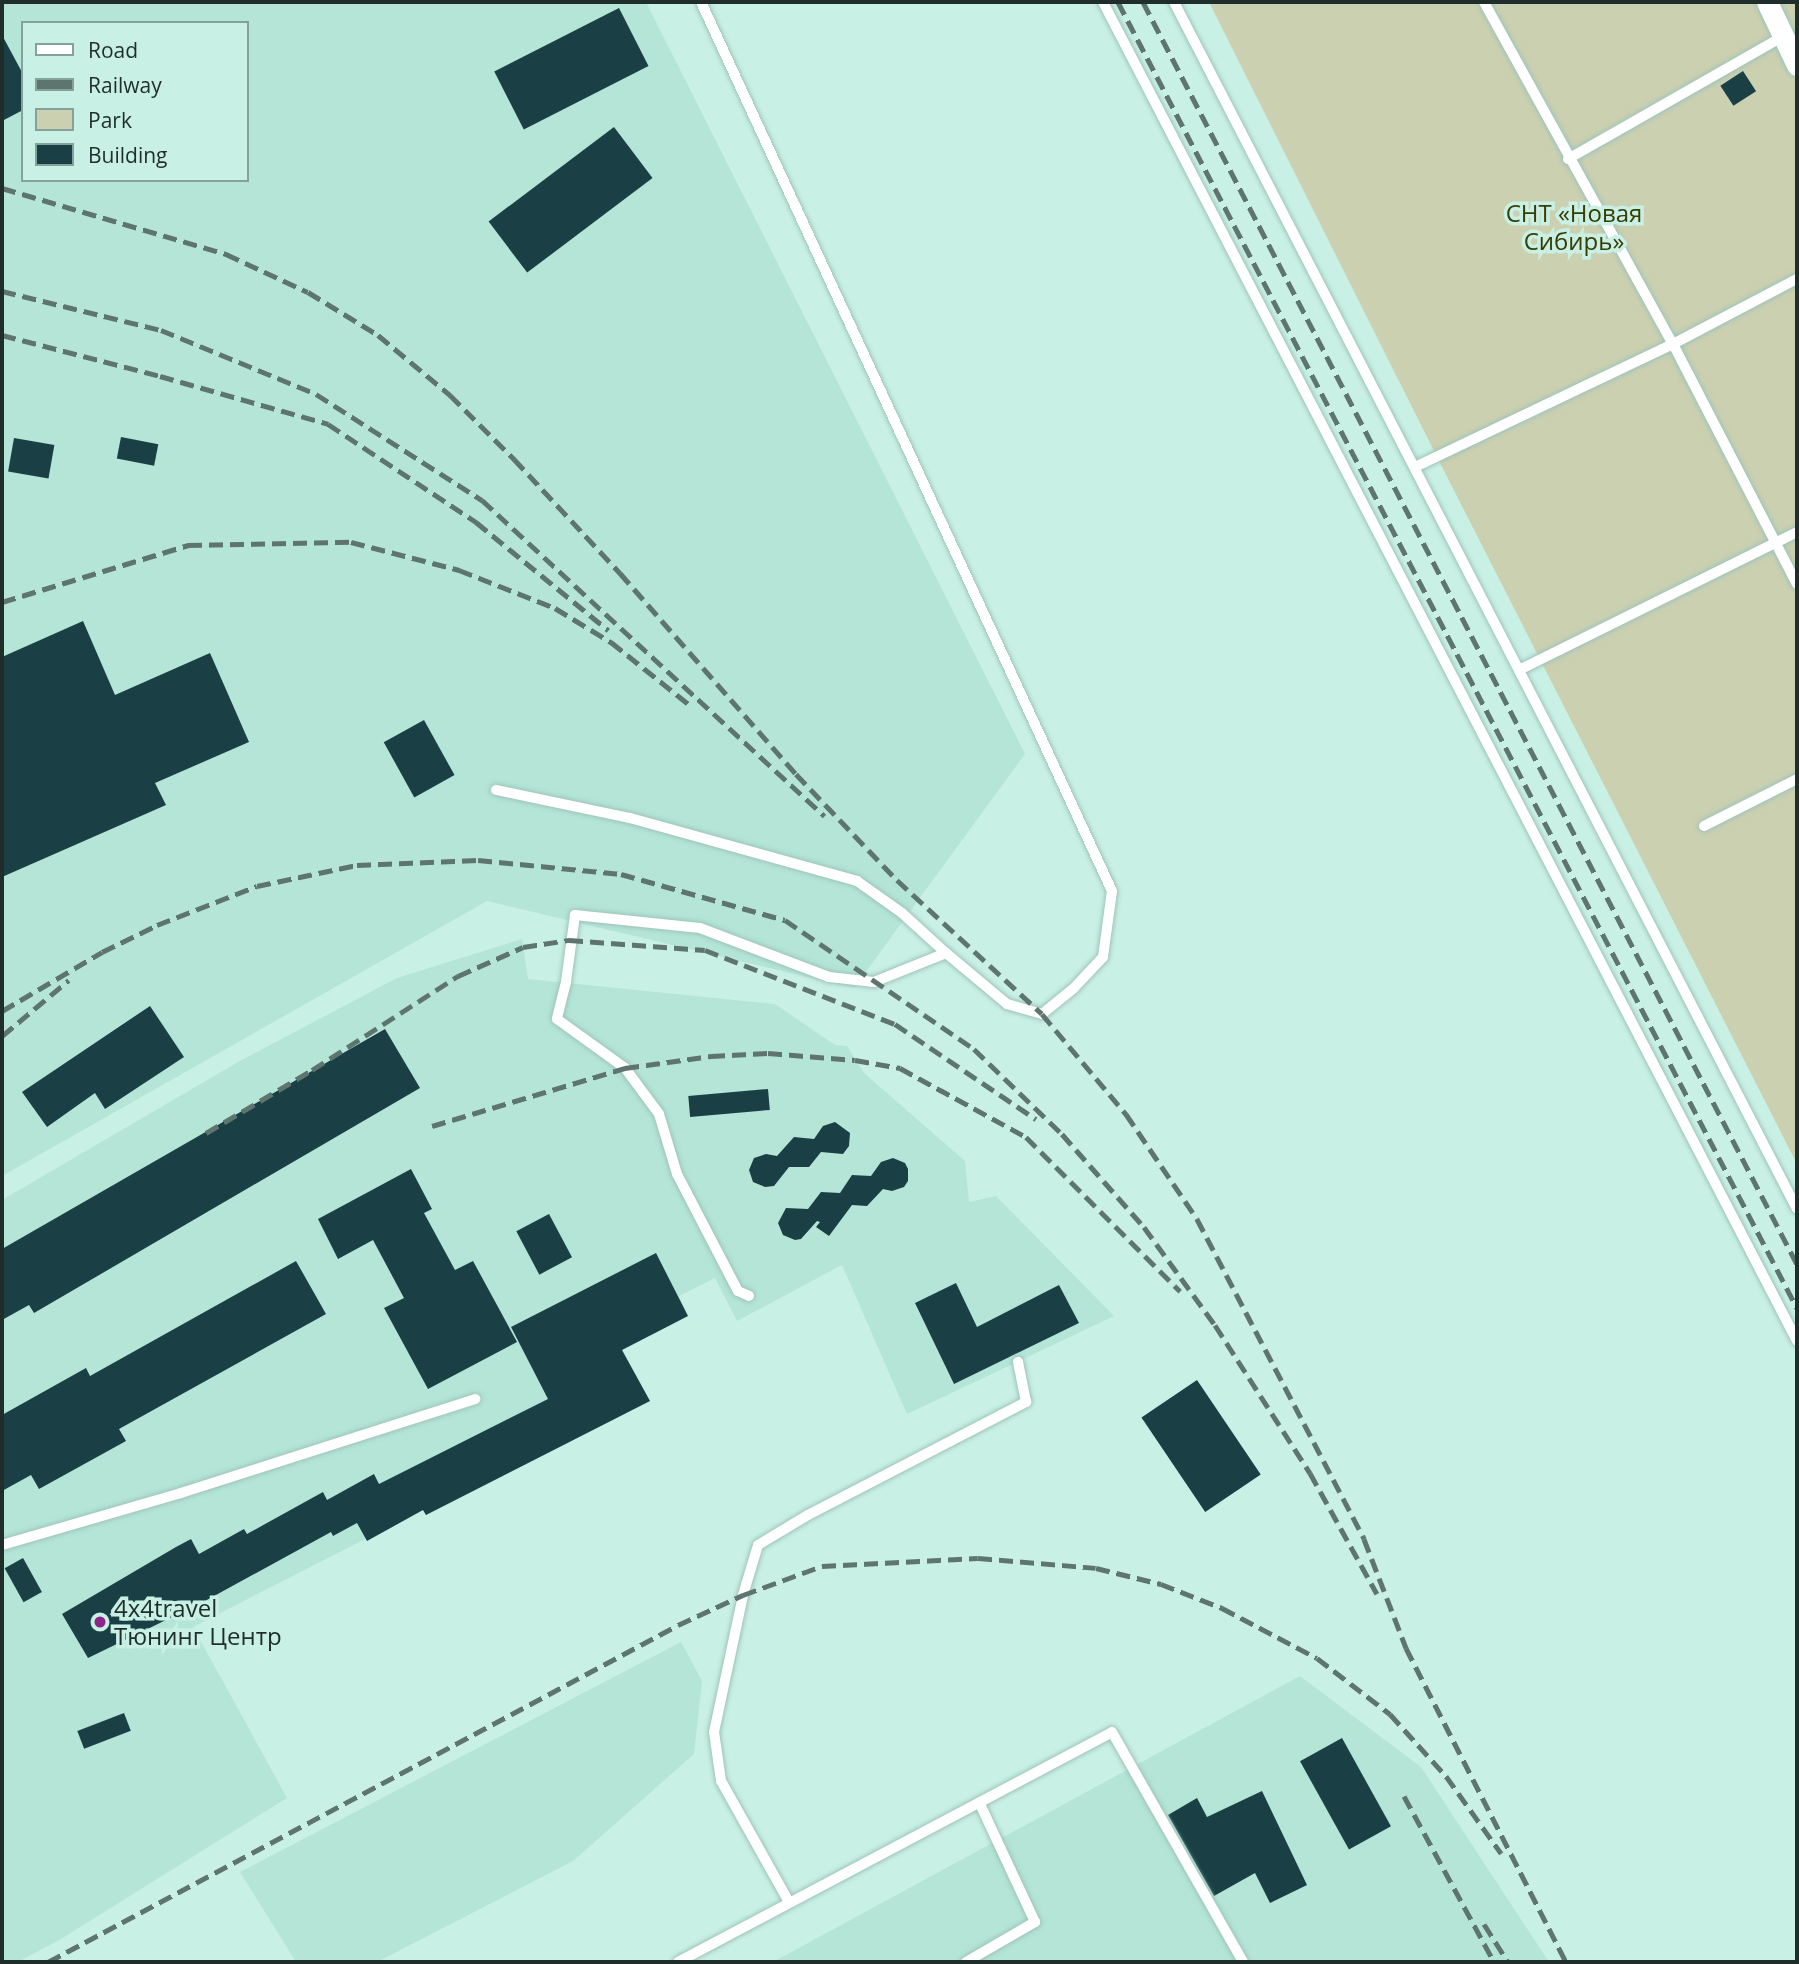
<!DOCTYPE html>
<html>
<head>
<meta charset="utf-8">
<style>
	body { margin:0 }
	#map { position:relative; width:1799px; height:1964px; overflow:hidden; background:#c9f0e5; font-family:"Open Sans",sans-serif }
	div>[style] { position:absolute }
	.built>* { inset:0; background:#b4e5d7 }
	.green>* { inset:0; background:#cbd0b0 }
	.building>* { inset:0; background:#1a3f44; transform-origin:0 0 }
	.roads { filter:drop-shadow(0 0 2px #9ec4b9) drop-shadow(0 0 2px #9ec4b9) }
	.service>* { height:10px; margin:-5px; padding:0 5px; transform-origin:5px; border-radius:5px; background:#fff }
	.minor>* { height:21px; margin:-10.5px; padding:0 10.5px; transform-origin:10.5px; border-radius:10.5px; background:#fff }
	.rail>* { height:5px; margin-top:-2.5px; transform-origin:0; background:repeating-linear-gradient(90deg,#5d756e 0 14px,transparent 0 21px) }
	.dots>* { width:19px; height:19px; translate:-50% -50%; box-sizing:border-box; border:4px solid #c9f0e5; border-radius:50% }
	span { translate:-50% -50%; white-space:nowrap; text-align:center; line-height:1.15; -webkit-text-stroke:7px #c9f0e5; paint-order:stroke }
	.park-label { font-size:24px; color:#383d04 }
	.poi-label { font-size:24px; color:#1f2e2a }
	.left { translate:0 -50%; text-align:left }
	.frame { position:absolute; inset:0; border:4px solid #1f2e2a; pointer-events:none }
	.legend { position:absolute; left:21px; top:21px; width:228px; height:161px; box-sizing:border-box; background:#c9f0e5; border:2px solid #85a29a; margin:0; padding:9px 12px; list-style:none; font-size:21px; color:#1f2e2a }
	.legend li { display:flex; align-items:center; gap:14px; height:35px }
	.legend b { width:35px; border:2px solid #85a29a }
</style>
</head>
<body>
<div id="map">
	<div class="built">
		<div style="clip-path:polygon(evenodd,2px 2px,646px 2px,1025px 754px,854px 988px,487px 901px,2px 1176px,2px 2px,23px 23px,247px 23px,247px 180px,23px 180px,23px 23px)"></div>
		<div style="clip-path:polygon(522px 939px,528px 979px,775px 1004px,835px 1045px,847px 1046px,864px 1073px,965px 1161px,969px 1202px,996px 1196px,1114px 1316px,907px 1414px,842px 1265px,737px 1321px,715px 1278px,679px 1296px,688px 1316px,622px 1350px,650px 1401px,426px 1515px,422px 1510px,193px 1627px,287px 1798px,61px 1939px,18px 1962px,2px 1962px,2px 1200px,238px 1062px,397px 978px)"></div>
		<div style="clip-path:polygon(681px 1642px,702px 1681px,694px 1754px,573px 1861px,377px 1962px,296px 1962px,240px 1872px)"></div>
		<div style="clip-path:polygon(1300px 1676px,1421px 1767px,1549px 1962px,773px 1962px)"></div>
	</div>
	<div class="green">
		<div style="clip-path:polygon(1209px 2px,1797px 2px,1797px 1164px,1439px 461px)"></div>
	</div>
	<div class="building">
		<div style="left:619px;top:8px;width:65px;height:140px;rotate:63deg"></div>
		<div style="clip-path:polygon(2px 35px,23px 74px,23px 110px,2px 121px)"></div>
		<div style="left:1743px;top:71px;width:24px;height:27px;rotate:57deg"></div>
		<div style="left:614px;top:127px;width:64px;height:157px;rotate:53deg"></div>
		<div style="left:121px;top:437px;width:38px;height:22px;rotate:11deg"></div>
		<div style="left:14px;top:438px;width:41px;height:34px;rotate:10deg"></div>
		<div style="clip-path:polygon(83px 621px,115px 695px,210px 653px,249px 742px,155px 783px,166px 805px,2px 877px,2px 657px)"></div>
		<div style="left:424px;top:720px;width:63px;height:46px;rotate:61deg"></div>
		<div style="clip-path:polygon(150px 1006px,184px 1057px,105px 1109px,95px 1093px,47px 1127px,22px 1092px)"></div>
		<div style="clip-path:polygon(385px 1029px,420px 1088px,34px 1313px,29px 1305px,2px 1320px,2px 1249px)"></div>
		<div style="left:768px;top:1089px;width:21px;height:80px;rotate:85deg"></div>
		<div style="clip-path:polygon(835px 1122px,850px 1133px,849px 1146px,843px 1154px,821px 1152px,809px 1167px,789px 1167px,774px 1186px,765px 1187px,753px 1182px,749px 1170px,754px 1158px,766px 1154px,777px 1156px,794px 1137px,814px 1139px,823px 1126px)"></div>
		<div style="clip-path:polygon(893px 1158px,905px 1163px,908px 1169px,908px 1181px,904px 1187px,892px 1191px,883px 1189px,867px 1206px,852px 1205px,829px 1236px,816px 1227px,820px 1222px,817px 1221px,801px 1239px,795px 1240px,783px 1235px,778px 1223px,786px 1208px,808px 1209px,821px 1192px,840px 1193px,852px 1175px,871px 1176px,881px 1162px)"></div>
		<div style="clip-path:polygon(411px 1169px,432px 1209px,424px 1213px,455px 1270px,473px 1261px,517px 1342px,428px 1389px,384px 1308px,404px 1298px,373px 1240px,338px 1259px,318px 1219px)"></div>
		<div style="left:549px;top:1214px;width:49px;height:37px;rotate:62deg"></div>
		<div style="clip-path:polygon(656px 1253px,688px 1316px,622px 1350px,650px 1401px,426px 1515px,423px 1510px,367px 1541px,357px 1523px,333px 1536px,331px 1532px,205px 1601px,88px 1658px,62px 1614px,176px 1547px,191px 1539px,199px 1554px,244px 1529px,247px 1534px,323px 1492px,327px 1500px,374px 1474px,379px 1484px,548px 1399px,511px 1327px)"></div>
		<div style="clip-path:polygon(296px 1261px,326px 1314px,119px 1429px,126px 1441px,39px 1489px,31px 1475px,2px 1491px,2px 1415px,86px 1368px,90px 1376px)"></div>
		<div style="clip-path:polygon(956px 1283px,977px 1327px,1059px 1285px,1079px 1323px,954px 1384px,915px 1303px)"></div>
		<div style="left:1197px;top:1380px;width:114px;height:67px;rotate:56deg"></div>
		<div style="left:23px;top:1558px;width:39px;height:21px;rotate:61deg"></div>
		<div style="left:124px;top:1713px;width:19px;height:50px;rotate:69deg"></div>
		<div style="left:1342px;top:1738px;width:101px;height:48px;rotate:61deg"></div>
		<div style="clip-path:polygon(1262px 1791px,1307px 1885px,1270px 1903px,1255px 1873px,1214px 1896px,1168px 1815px,1197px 1798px,1207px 1817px)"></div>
	</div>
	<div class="roads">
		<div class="service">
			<div style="left:701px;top:2px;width:979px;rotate:65.19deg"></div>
			<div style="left:1112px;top:891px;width:67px;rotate:97.8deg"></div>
			<div style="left:1103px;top:957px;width:42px;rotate:133.1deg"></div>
			<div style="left:1074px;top:988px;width:41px;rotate:140.9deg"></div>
			<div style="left:1042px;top:1014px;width:36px;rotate:-164deg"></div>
			<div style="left:1007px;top:1004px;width:80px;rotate:-140.1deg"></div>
			<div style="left:946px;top:953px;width:78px;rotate:158.1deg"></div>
			<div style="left:874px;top:982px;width:45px;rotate:-173.7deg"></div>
			<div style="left:829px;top:977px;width:138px;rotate:-159.2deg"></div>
			<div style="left:700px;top:928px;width:126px;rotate:-174.1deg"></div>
			<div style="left:575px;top:915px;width:68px;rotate:97.7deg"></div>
			<div style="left:566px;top:982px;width:38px;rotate:104deg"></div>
			<div style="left:557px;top:1019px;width:84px;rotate:35.8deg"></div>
			<div style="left:625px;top:1068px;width:57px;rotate:53.5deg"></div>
			<div style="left:659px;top:1114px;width:63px;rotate:73.3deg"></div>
			<div style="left:677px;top:1174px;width:132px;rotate:62.5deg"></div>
			<div style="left:738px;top:1291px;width:12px;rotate:24deg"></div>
			<div style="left:1103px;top:2px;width:1508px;rotate:62.6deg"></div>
			<div style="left:1174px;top:2px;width:1358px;rotate:62.7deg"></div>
			<div style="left:1484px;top:2px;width:391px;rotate:61.1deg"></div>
			<div style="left:1673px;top:344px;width:270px;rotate:62.7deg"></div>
			<div style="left:1568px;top:159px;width:249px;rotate:-29.7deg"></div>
			<div style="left:1415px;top:467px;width:286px;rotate:-25.5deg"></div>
			<div style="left:1673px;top:344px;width:140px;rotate:-27.7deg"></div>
			<div style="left:1519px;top:670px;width:310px;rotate:-26.4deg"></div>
			<div style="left:496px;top:790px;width:137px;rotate:11.8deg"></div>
			<div style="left:630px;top:818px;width:236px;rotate:15.5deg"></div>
			<div style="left:857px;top:881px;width:55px;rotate:35.4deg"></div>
			<div style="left:902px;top:913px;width:59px;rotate:42.3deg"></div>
			<div style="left:1704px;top:826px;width:104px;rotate:-26.8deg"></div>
			<div style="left:2px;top:1545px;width:186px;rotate:-16.2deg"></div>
			<div style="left:181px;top:1493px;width:309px;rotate:-17.7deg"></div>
			<div style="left:789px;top:1902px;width:139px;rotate:-119.3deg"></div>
			<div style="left:721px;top:1781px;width:49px;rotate:-98.1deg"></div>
			<div style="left:714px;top:1732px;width:140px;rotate:-78deg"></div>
			<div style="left:743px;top:1595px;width:52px;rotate:-73.3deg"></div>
			<div style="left:758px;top:1545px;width:58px;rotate:-31deg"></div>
			<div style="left:808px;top:1515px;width:246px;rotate:-27.4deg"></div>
			<div style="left:1026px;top:1402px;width:41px;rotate:-101.3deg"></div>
			<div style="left:678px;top:1962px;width:491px;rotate:-27.9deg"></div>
			<div style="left:1112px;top:1732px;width:265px;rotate:60.3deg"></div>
			<div style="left:966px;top:1962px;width:80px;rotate:-30.1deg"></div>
			<div style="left:1035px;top:1922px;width:132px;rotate:-115deg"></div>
		</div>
		<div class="minor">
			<div style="left:1767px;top:2px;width:70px;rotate:64.5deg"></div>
		</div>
	</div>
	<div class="rail">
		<div style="left:1118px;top:2px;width:1472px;rotate:62.53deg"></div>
		<div style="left:1143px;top:2px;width:1421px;rotate:62.61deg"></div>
		<div style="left:2px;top:188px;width:234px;rotate:16.4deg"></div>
		<div style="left:226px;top:254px;width:90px;rotate:24.9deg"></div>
		<div style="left:308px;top:292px;width:82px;rotate:31.6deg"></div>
		<div style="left:378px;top:335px;width:94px;rotate:39.8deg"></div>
		<div style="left:450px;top:395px;width:91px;rotate:45deg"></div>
		<div style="left:514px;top:459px;width:156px;rotate:47.1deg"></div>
		<div style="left:620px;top:573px;width:267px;rotate:48.8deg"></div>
		<div style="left:796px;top:774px;width:146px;rotate:46.4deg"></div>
		<div style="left:897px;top:880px;width:197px;rotate:42.7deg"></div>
		<div style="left:1042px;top:1014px;width:131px;rotate:50deg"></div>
		<div style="left:1126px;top:1114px;width:127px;rotate:55.9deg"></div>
		<div style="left:1197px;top:1219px;width:361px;rotate:62.4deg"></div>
		<div style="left:1364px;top:1539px;width:117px;rotate:68.9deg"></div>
		<div style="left:1406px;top:1648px;width:352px;rotate:63deg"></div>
		<div style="left:2px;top:291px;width:164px;rotate:13.8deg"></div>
		<div style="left:161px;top:330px;width:168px;rotate:22.4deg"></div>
		<div style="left:316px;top:394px;width:197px;rotate:32.6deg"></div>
		<div style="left:482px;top:500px;width:466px;rotate:42.7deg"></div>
		<div style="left:2px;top:335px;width:163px;rotate:14.5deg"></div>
		<div style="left:160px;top:376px;width:175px;rotate:15.9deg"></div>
		<div style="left:328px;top:424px;width:178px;rotate:33.5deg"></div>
		<div style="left:476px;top:522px;width:171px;rotate:39.3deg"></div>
		<div style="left:2px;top:602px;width:195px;rotate:-17deg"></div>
		<div style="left:188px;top:545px;width:163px;rotate:-1.1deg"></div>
		<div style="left:351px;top:542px;width:112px;rotate:14.5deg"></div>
		<div style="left:459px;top:570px;width:103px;rotate:21.6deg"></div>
		<div style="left:555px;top:608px;width:66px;rotate:31.3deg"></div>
		<div style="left:611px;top:642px;width:104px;rotate:38.7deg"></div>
		<div style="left:2px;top:1011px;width:116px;rotate:-30.5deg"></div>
		<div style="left:102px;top:952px;width:61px;rotate:-26.1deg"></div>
		<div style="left:157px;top:925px;width:107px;rotate:-21.3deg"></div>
		<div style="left:257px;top:886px;width:102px;rotate:-11.9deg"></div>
		<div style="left:357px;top:865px;width:121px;rotate:-2.4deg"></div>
		<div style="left:478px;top:860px;width:144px;rotate:5.6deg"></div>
		<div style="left:621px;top:874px;width:170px;rotate:15.7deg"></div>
		<div style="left:785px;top:920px;width:229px;rotate:34.3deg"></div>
		<div style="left:974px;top:1049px;width:122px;rotate:44deg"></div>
		<div style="left:1062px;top:1134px;width:124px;rotate:48.6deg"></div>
		<div style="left:1144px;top:1227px;width:121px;rotate:54.1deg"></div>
		<div style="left:1215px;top:1325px;width:176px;rotate:57.3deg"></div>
		<div style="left:1310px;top:1473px;width:138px;rotate:61deg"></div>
		<div style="left:2px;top:1036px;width:87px;rotate:-39.9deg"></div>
		<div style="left:432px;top:1126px;width:202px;rotate:-16.7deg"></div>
		<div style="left:625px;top:1068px;width:87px;rotate:-7.9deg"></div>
		<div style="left:711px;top:1056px;width:57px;rotate:-3deg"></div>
		<div style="left:768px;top:1053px;width:87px;rotate:4.6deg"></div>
		<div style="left:855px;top:1060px;width:46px;rotate:10.1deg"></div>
		<div style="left:900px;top:1068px;width:144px;rotate:28.7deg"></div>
		<div style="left:1026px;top:1137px;width:218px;rotate:45deg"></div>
		<div style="left:206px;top:1133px;width:123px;rotate:-30.7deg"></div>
		<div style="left:312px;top:1070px;width:174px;rotate:-32.8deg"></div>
		<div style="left:458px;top:976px;width:71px;rotate:-24deg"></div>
		<div style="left:523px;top:947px;width:47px;rotate:-8.7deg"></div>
		<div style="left:569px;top:940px;width:136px;rotate:4.2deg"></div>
		<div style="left:705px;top:950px;width:204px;rotate:21.3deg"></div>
		<div style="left:895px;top:1024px;width:170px;rotate:34deg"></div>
		<div style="left:1404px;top:1796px;width:189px;rotate:61.5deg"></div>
		<div style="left:1484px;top:1924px;width:45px;rotate:57.7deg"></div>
		<div style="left:48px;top:1962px;width:714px;rotate:-28.14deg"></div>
		<div style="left:678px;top:1625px;width:72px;rotate:-24.8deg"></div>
		<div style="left:743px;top:1595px;width:84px;rotate:-20.2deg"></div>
		<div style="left:822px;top:1566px;width:156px;rotate:-2.9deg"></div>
		<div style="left:978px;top:1558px;width:118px;rotate:4.8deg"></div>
		<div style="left:1096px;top:1568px;width:67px;rotate:13.8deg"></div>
		<div style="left:1161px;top:1584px;width:66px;rotate:21.5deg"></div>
		<div style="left:1222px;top:1608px;width:107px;rotate:27.8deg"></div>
		<div style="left:1317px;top:1658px;width:92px;rotate:37.5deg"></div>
		<div style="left:1390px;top:1714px;width:84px;rotate:47.9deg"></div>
		<div style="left:1446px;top:1776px;width:95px;rotate:54.5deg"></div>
	</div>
	<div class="dots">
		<div style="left:100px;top:1622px;background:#8d248a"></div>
	</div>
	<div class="park-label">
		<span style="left:1574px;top:227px">СНТ «Новая<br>Сибирь»</span>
	</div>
	<div class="poi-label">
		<span class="left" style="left:114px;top:1622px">4x4travel<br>Тюнинг Центр</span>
	</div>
	<div class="frame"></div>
	<ul class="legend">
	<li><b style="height:9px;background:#fff"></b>Road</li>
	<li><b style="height:9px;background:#5d756e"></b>Railway</li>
	<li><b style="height:19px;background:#cbd0b0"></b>Park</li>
	<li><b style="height:19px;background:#1a3f44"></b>Building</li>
	</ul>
</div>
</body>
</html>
